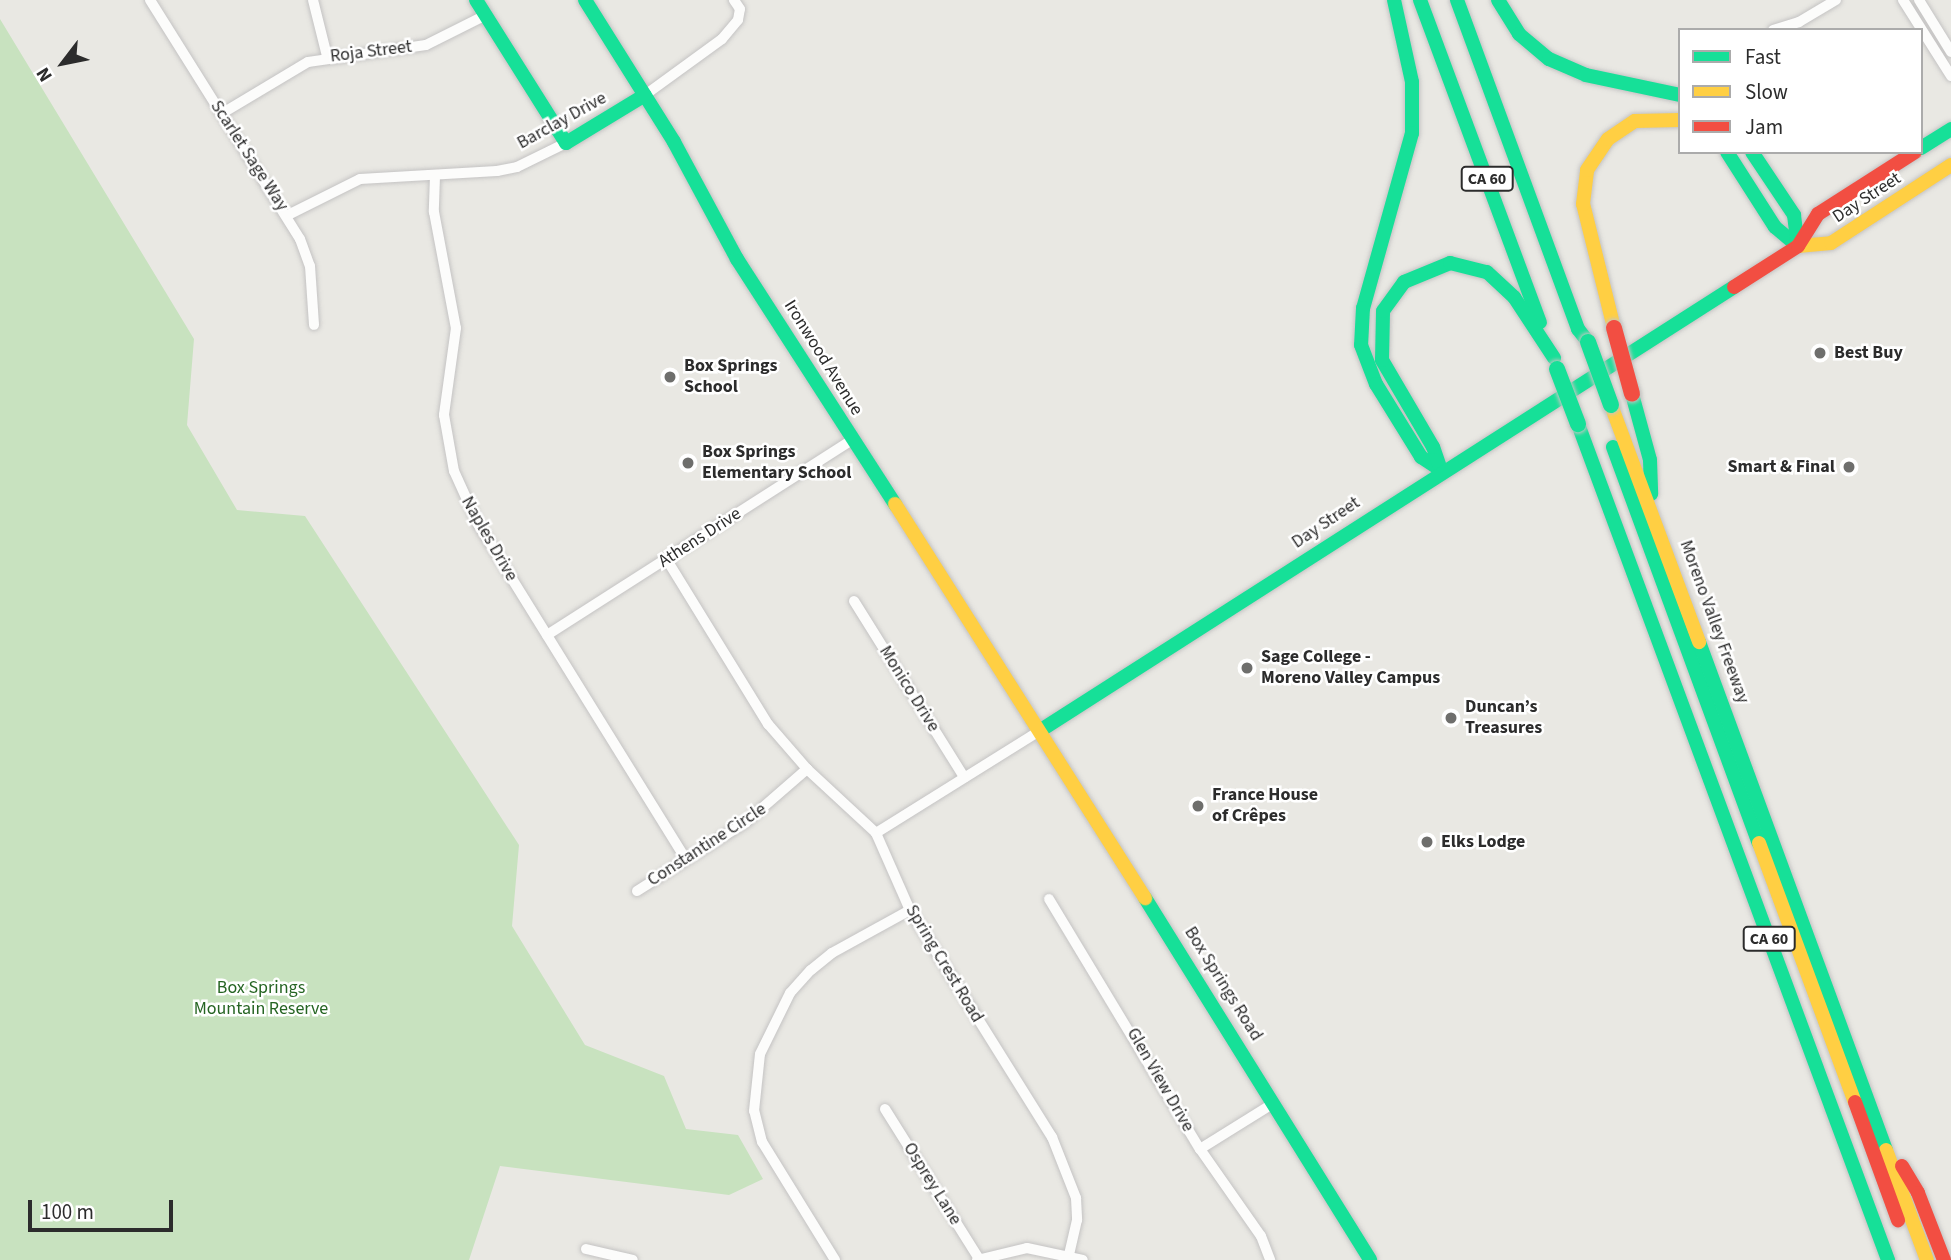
<!DOCTYPE html>
<html>
<head>
<meta charset="utf-8">
<style>
	body { margin:0 }
	#map { position:relative; width:1951px; height:1260px; overflow:hidden; background:#e9e8e3; font-family:"Source Sans 3",sans-serif }
	div>[style] { position:absolute }
	.green>* { inset:0; background:#c8e2bf }
	.roads { filter:drop-shadow(0 0 2px #c4c3c3) drop-shadow(0 0 2px #c4c3c3) }
	.street>* { height:10px; margin:-5px; padding:0 5px; transform-origin:5px; border-radius:5px; background:#fcfcfb }
	.fast>* { height:14px; margin:-7px; padding:0 7px; transform-origin:7px; border-radius:7px; background:#16e098 }
	.slow>* { height:14px; margin:-7px; padding:0 7px; transform-origin:7px; border-radius:7px; background:#ffcf43 }
	.jam>* { height:14px; margin:-7px; padding:0 7px; transform-origin:7px; border-radius:7px; background:#f24e42 }
	.bridges { filter:drop-shadow(0 0 2px #c5c5c2) drop-shadow(0 0 2px #c5c5c2) }
	.fast-bridge>* { height:16px; margin:-8px; padding:0 8px; transform-origin:8px; border-radius:8px; background:#16e098 }
	.jam-bridge>* { height:16px; margin:-8px; padding:0 8px; transform-origin:8px; border-radius:8px; background:#f24e42 }
	.dots>* { width:19px; height:19px; translate:-50% -50%; box-sizing:border-box; border:4px solid #fff; border-radius:50% }
	span { translate:-50% -50%; white-space:nowrap; text-align:center; line-height:1.15; -webkit-text-stroke:5px #fff; paint-order:stroke }
	.shield-label span { padding:2px 5px; background:#fff; border:2px solid; border-radius:5px; -webkit-text-stroke-width:0 }
	.shield-label { font-size:16px; color:#2c2c2c; font-weight:700 }
	.street-label { font-size:18px; color:#2c2c2c }
	.poi-label { font-size:18px; color:#2c2c2c; font-weight:700 }
	.left { translate:0 -50%; text-align:left }
	.right { translate:-100% -50%; text-align:right }
	.park-label { font-size:18px; color:#256422 }
	.legend { position:absolute; left:1678px; top:28px; width:245px; height:126px; box-sizing:border-box; background:#fff; border:2px solid #ababab; margin:0; padding:9px 12px; list-style:none; font-size:21px; color:#2c2c2c }
	.legend li { display:flex; align-items:center; gap:14px; height:35px }
	.legend b { width:35px; border:2px solid #ababab }
	.north { position:absolute; left:28px; top:28px; width:70px; height:70px; -webkit-text-stroke:5px #fff; paint-order:stroke; rotate:238deg; font-size:19px; font-weight:700; line-height:28px; text-align:center; color:#2c2c2c }
	.north::after { content:''; display:block; margin:auto; width:24px; height:32px; background:#2c2c2c; clip-path:polygon(50% 0,100% 100%,50% 72%,0 100%) }
	.scale { position:absolute; left:28px; top:1200px; width:145px; height:32px; box-sizing:border-box; border:4px solid #2c2c2c; border-top:0; padding-left:9px; font-size:21px; line-height:24px; white-space:nowrap; color:#2c2c2c; -webkit-text-stroke:5px #fff; paint-order:stroke }
</style>
</head>
<body>
<div id="map">
	<div class="green">
		<div style="clip-path:polygon(0 19px,194px 339px,187px 425px,237px 510px,305px 516px,519px 845px,512px 926px,585px 1045px,664px 1076px,686px 1129px,738px 1135px,763px 1179px,729px 1195px,500px 1166px,469px 1260px,0 1260px)"></div>
	</div>
	<div class="roads">
		<div class="street">
			<div style="left:150px;top:0;width:282px;rotate:57.9deg"></div>
			<div style="left:300px;top:239px;width:29px;rotate:70deg"></div>
			<div style="left:310px;top:266px;width:59px;rotate:86.1deg"></div>
			<div style="left:313px;top:0;width:58px;rotate:76deg"></div>
			<div style="left:1903px;top:0;width:90px;rotate:57.7deg"></div>
			<div style="left:1919px;top:0;width:61px;rotate:58.4deg"></div>
			<div style="left:1773px;top:30px;width:27px;rotate:-17deg"></div>
			<div style="left:1799px;top:22px;width:43px;rotate:-30.7deg"></div>
			<div style="left:645px;top:95px;width:95px;rotate:-36deg"></div>
			<div style="left:722px;top:39px;width:25px;rotate:-50deg"></div>
			<div style="left:738px;top:20px;width:11px;rotate:-80deg"></div>
			<div style="left:740px;top:9px;width:11px;rotate:-124deg"></div>
			<div style="left:221px;top:114px;width:101px;rotate:-30.9deg"></div>
			<div style="left:308px;top:62px;width:119px;rotate:-8.2deg"></div>
			<div style="left:426px;top:45px;width:67px;rotate:-26.6deg"></div>
			<div style="left:435px;top:176px;width:36px;rotate:92deg"></div>
			<div style="left:434px;top:212px;width:118px;rotate:79.3deg"></div>
			<div style="left:456px;top:328px;width:88px;rotate:97.9deg"></div>
			<div style="left:444px;top:415px;width:57px;rotate:79.9deg"></div>
			<div style="left:454px;top:471px;width:58px;rotate:65.6deg"></div>
			<div style="left:478px;top:524px;width:394px;rotate:58.2deg"></div>
			<div style="left:288px;top:215px;width:80px;rotate:-26.6deg"></div>
			<div style="left:360px;top:179px;width:137px;rotate:-3.3deg"></div>
			<div style="left:497px;top:171px;width:20px;rotate:-11deg"></div>
			<div style="left:517px;top:167px;width:55px;rotate:-26.1deg"></div>
			<div style="left:667px;top:560px;width:193px;rotate:58.4deg"></div>
			<div style="left:768px;top:724px;width:60px;rotate:49.1deg"></div>
			<div style="left:807px;top:769px;width:94px;rotate:42.8deg"></div>
			<div style="left:876px;top:833px;width:84px;rotate:66.2deg"></div>
			<div style="left:910px;top:910px;width:268px;rotate:58deg"></div>
			<div style="left:1052px;top:1137px;width:66px;rotate:68.5deg"></div>
			<div style="left:1076px;top:1198px;width:22px;rotate:87deg"></div>
			<div style="left:1077px;top:1220px;width:35px;rotate:103deg"></div>
			<div style="left:854px;top:601px;width:208px;rotate:58deg"></div>
			<div style="left:547px;top:635px;width:362px;rotate:-32.6deg"></div>
			<div style="left:876px;top:833px;width:195px;rotate:-32deg"></div>
			<div style="left:637px;top:891px;width:129px;rotate:-32.3deg"></div>
			<div style="left:746px;top:822px;width:81px;rotate:-41deg"></div>
			<div style="left:1049px;top:899px;width:292px;rotate:58.9deg"></div>
			<div style="left:1200px;top:1149px;width:106px;rotate:55deg"></div>
			<div style="left:1261px;top:1236px;width:26px;rotate:69deg"></div>
			<div style="left:885px;top:1109px;width:177px;rotate:57.9deg"></div>
			<div style="left:1200px;top:1149px;width:87px;rotate:-31.9deg"></div>
			<div style="left:586px;top:1249px;width:48px;rotate:13.2deg"></div>
			<div style="left:835px;top:1260px;width:139px;rotate:-121.7deg"></div>
			<div style="left:762px;top:1142px;width:32px;rotate:-104deg"></div>
			<div style="left:754px;top:1111px;width:57px;rotate:-84deg"></div>
			<div style="left:760px;top:1054px;width:68px;rotate:-63.8deg"></div>
			<div style="left:790px;top:993px;width:31px;rotate:-48deg"></div>
			<div style="left:811px;top:970px;width:27px;rotate:-39deg"></div>
			<div style="left:832px;top:953px;width:89px;rotate:-28.9deg"></div>
			<div style="left:977px;top:1260px;width:51px;rotate:-13.5deg"></div>
			<div style="left:1027px;top:1248px;width:57px;rotate:12.1deg"></div>
		</div>
		<div class="fast">
			<div style="left:476px;top:0;width:169px;rotate:57.8deg"></div>
			<div style="left:566px;top:143px;width:92px;rotate:-31.3deg"></div>
			<div style="left:585px;top:0;width:168px;rotate:57.9deg"></div>
			<div style="left:674px;top:142px;width:133px;rotate:61.7deg"></div>
			<div style="left:737px;top:259px;width:292px;rotate:57.2deg"></div>
			<div style="left:1394px;top:0;width:84px;rotate:77.6deg"></div>
			<div style="left:1412px;top:82px;width:51px;rotate:90deg"></div>
			<div style="left:1412px;top:133px;width:182px;rotate:105.6deg"></div>
			<div style="left:1363px;top:308px;width:37px;rotate:93deg"></div>
			<div style="left:1361px;top:345px;width:42px;rotate:69deg"></div>
			<div style="left:1376px;top:384px;width:86px;rotate:58.3deg"></div>
			<div style="left:1421px;top:457px;width:24px;rotate:33deg"></div>
			<div style="left:1420px;top:0;width:344px;rotate:69.6deg"></div>
			<div style="left:1457px;top:0;width:351px;rotate:69.8deg"></div>
			<div style="left:1578px;top:329px;width:16px;rotate:52deg"></div>
			<div style="left:1498px;top:0;width:40px;rotate:58deg"></div>
			<div style="left:1519px;top:34px;width:39px;rotate:40deg"></div>
			<div style="left:1549px;top:59px;width:40px;rotate:23.4deg"></div>
			<div style="left:1586px;top:75px;width:96px;rotate:12deg"></div>
			<div style="left:1921px;top:148px;width:36px;rotate:-32deg"></div>
			<div style="left:1727px;top:152px;width:89px;rotate:57.4deg"></div>
			<div style="left:1775px;top:227px;width:30px;rotate:40deg"></div>
			<div style="left:1752px;top:152px;width:76px;rotate:56.3deg"></div>
			<div style="left:1794px;top:215px;width:31px;rotate:83deg"></div>
			<div style="left:1632px;top:394px;width:68px;rotate:74.7deg"></div>
			<div style="left:1650px;top:460px;width:34px;rotate:88deg"></div>
			<div style="left:1578px;top:424px;width:892px;rotate:69.65deg"></div>
			<div style="left:1613px;top:447px;width:422px;rotate:69.8deg"></div>
			<div style="left:1441px;top:470px;width:24px;rotate:-109deg"></div>
			<div style="left:1433px;top:447px;width:101px;rotate:-120.4deg"></div>
			<div style="left:1382px;top:360px;width:49px;rotate:-88.8deg"></div>
			<div style="left:1383px;top:311px;width:36px;rotate:-54deg"></div>
			<div style="left:1404px;top:282px;width:50px;rotate:-22.4deg"></div>
			<div style="left:1450px;top:263px;width:38px;rotate:14deg"></div>
			<div style="left:1487px;top:272px;width:37px;rotate:43deg"></div>
			<div style="left:1514px;top:297px;width:73px;rotate:56.7deg"></div>
			<div style="left:1699px;top:642px;width:541px;rotate:69.79deg"></div>
			<div style="left:1041px;top:730px;width:822px;rotate:-32.59deg"></div>
			<div style="left:1145px;top:898px;width:426px;rotate:58.1deg"></div>
		</div>
		<div class="slow">
			<div style="left:1798px;top:246px;width:33px;rotate:-5deg"></div>
			<div style="left:1831px;top:243px;width:143px;rotate:-33deg"></div>
			<div style="left:1614px;top:328px;width:128px;rotate:-104deg"></div>
			<div style="left:1583px;top:204px;width:34px;rotate:-83deg"></div>
			<div style="left:1587px;top:170px;width:37px;rotate:-56deg"></div>
			<div style="left:1608px;top:139px;width:32px;rotate:-34deg"></div>
			<div style="left:1635px;top:121px;width:45px;rotate:-1.3deg"></div>
			<div style="left:1611px;top:405px;width:253px;rotate:69.6deg"></div>
			<div style="left:895px;top:504px;width:467px;rotate:57.6deg"></div>
			<div style="left:1759px;top:843px;width:276px;rotate:69.7deg"></div>
			<div style="left:1886px;top:1150px;width:117px;rotate:69.6deg"></div>
		</div>
		<div class="jam">
			<div style="left:1734px;top:287px;width:76px;rotate:-32.6deg"></div>
			<div style="left:1798px;top:246px;width:38px;rotate:-58deg"></div>
			<div style="left:1818px;top:214px;width:115px;rotate:-32.6deg"></div>
			<div style="left:1855px;top:1102px;width:126px;rotate:70deg"></div>
			<div style="left:1902px;top:1166px;width:31px;rotate:59deg"></div>
			<div style="left:1918px;top:1193px;width:72px;rotate:68.8deg"></div>
		</div>
	</div>
	<div class="bridges">
		<div class="fast-bridge">
			<div style="left:1588px;top:342px;width:67px;rotate:69.9deg"></div>
			<div style="left:1557px;top:369px;width:59px;rotate:69.1deg"></div>
		</div>
		<div class="jam-bridge">
			<div style="left:1614px;top:328px;width:68px;rotate:74.7deg"></div>
		</div>
	</div>
	<div class="dots">
		<div style="left:1820px;top:353px;background:#6e6e6c"></div>
		<div style="left:670px;top:377px;background:#6e6e6c"></div>
		<div style="left:688px;top:463px;background:#6e6e6c"></div>
		<div style="left:1849px;top:467px;background:#6e6e6c"></div>
		<div style="left:1247px;top:668px;background:#6e6e6c"></div>
		<div style="left:1451px;top:718px;background:#6e6e6c"></div>
		<div style="left:1198px;top:806px;background:#6e6e6c"></div>
		<div style="left:1427px;top:842px;background:#6e6e6c"></div>
	</div>
	<div class="shield-label">
		<span style="left:1487px;top:179px">CA 60</span>
		<span style="left:1769px;top:939px">CA 60</span>
	</div>
	<div class="street-label">
		<span style="left:371px;top:52px;rotate:-7deg">Roja Street</span>
		<span style="left:562px;top:121px;rotate:-29deg">Barclay Drive</span>
		<span style="left:249px;top:156px;rotate:57deg">Scarlet Sage Way</span>
		<span style="left:1867px;top:198px;rotate:-33deg">Day Street</span>
		<span style="left:823px;top:358px;rotate:58deg">Ironwood Avenue</span>
		<span style="left:1326px;top:523px;rotate:-34deg">Day Street</span>
		<span style="left:700px;top:538px;rotate:-33deg">Athens Drive</span>
		<span style="left:489px;top:539px;rotate:60deg">Naples Drive</span>
		<span style="left:1714px;top:622px;rotate:70deg">Moreno Valley Freeway</span>
		<span style="left:909px;top:689px;rotate:58deg">Monico Drive</span>
		<span style="left:707px;top:845px;rotate:-33deg">Constantine Circle</span>
		<span style="left:944px;top:964px;rotate:59deg">Spring Crest Road</span>
		<span style="left:1223px;top:984px;rotate:58deg">Box Springs Road</span>
		<span style="left:1160px;top:1080px;rotate:60deg">Glen View Drive</span>
		<span style="left:932px;top:1184px;rotate:58deg">Osprey Lane</span>
	</div>
	<div class="poi-label">
		<span class="left" style="left:1834px;top:353px">Best Buy</span>
		<span class="left" style="left:684px;top:377px">Box Springs<br>School</span>
		<span class="left" style="left:702px;top:463px">Box Springs<br>Elementary School</span>
		<span class="right" style="left:1835px;top:467px">Smart &amp; Final</span>
		<span class="left" style="left:1261px;top:668px">Sage College -<br>Moreno Valley Campus</span>
		<span class="left" style="left:1465px;top:718px">Duncan’s<br>Treasures</span>
		<span class="left" style="left:1212px;top:806px">France House<br>of Crêpes</span>
		<span class="left" style="left:1441px;top:842px">Elks Lodge</span>
	</div>
	<div class="park-label">
		<span style="left:261px;top:999px">Box Springs<br>Mountain Reserve</span>
	</div>
	<ul class="legend">
	<li><b style="height:9px;background:#16e098"></b>Fast</li>
	<li><b style="height:9px;background:#ffcf43"></b>Slow</li>
	<li><b style="height:9px;background:#f24e42"></b>Jam</li>
	</ul>
	<div class="north">N</div>
	<div class="scale">100 m</div>
</div>
</body>
</html>
